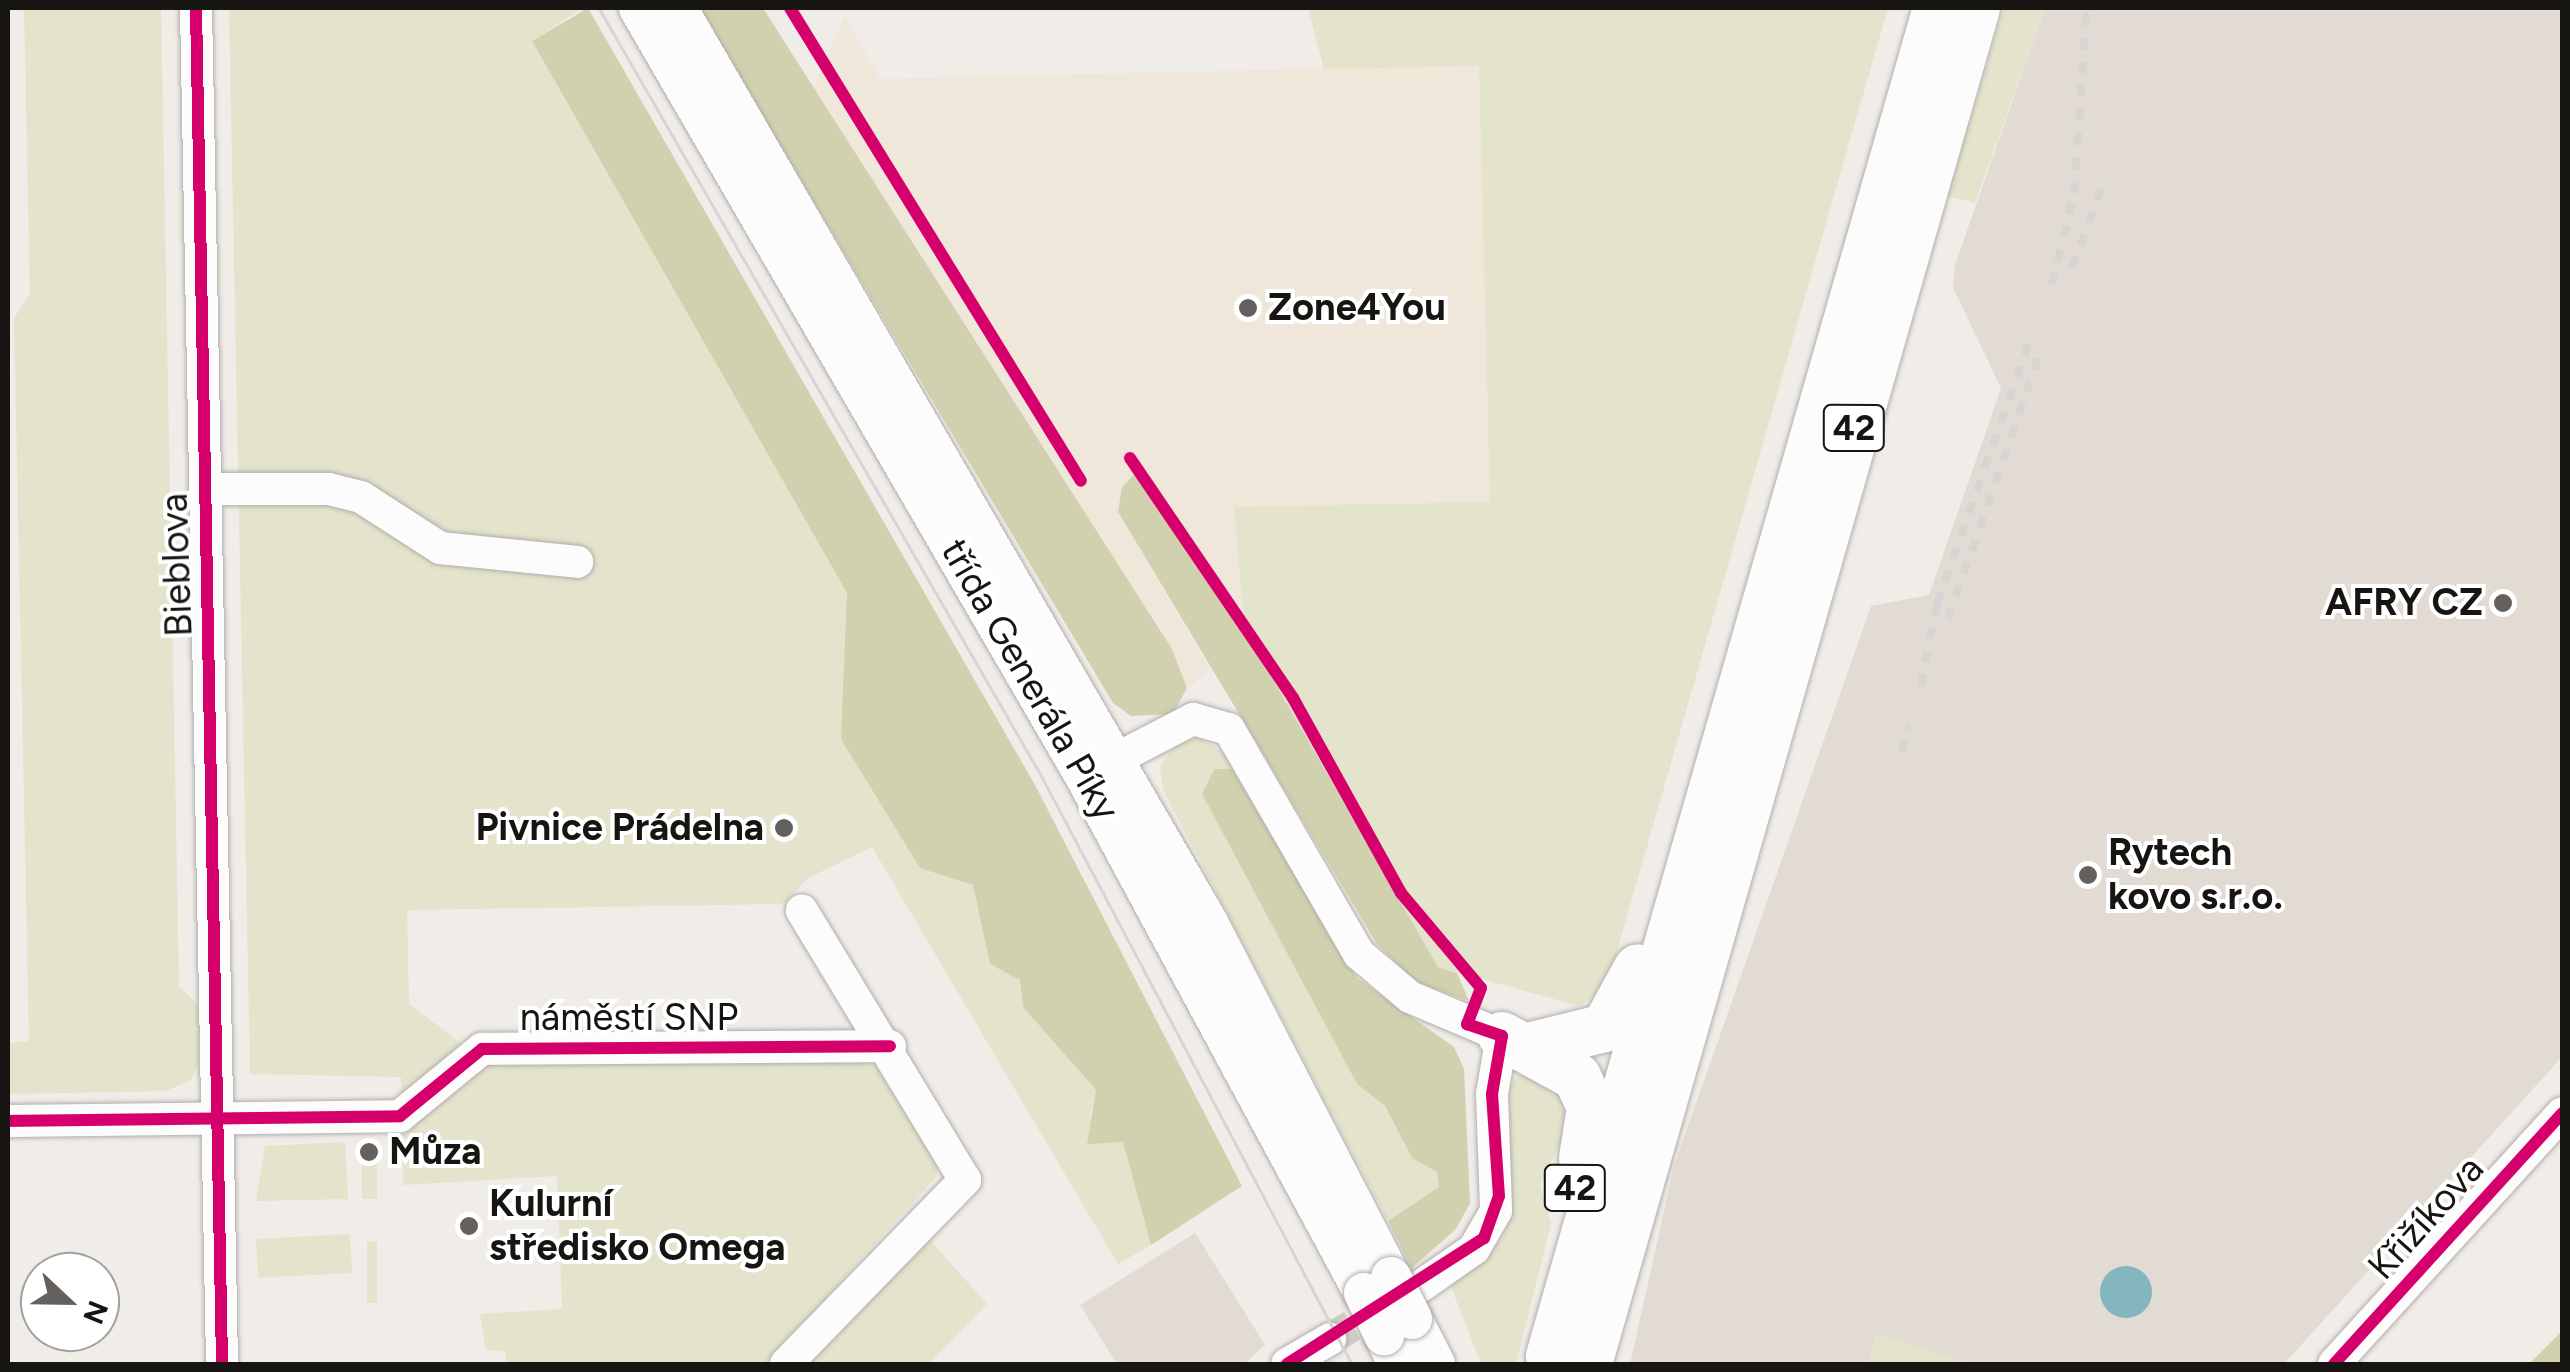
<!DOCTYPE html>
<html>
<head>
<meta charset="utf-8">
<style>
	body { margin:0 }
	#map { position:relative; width:2570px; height:1372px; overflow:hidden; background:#f0ece8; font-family:Figtree,sans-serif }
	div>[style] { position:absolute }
	.commercial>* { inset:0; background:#eee7da }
	.built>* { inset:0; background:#e2dbd3 }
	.green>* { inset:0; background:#e4e3cb; transform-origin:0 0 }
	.forest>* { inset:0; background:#d2d1af }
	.water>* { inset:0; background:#84b6c0 }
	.round { border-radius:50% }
	.minor-tunnel>* { height:32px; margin-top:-16px; transform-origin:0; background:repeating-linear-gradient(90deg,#cfccc8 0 32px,transparent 0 48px) }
	.roads { filter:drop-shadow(0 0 2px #b0aeab) drop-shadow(0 0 2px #b0aeab) }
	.minor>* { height:32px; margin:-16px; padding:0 16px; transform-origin:16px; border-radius:16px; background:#fdfcfc }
	.major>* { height:40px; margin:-20px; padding:0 20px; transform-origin:20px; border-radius:20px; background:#fdfcfc }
	.highway>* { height:48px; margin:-24px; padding:0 24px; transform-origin:24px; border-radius:24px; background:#fdfcfc }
	.tram>* { height:2.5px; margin:-1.25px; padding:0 1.25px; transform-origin:1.25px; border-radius:1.25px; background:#d6d5d4 }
	.rail>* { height:8px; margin-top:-4px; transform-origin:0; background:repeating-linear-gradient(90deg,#d6d5d4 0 12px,transparent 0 24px) }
	.bridges { filter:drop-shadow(0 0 2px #b0aeab) drop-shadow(0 0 2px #b0aeab) }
	.major-bridge>* { height:40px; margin:-20px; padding:0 20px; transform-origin:20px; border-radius:20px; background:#fdfcfc }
	.cycleway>* { height:12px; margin:-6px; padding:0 6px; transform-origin:6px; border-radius:6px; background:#d6006c }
	.dots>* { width:28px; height:28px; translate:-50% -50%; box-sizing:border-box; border:5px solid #fff; border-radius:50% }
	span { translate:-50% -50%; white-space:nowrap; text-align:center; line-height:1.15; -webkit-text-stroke:8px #fff; paint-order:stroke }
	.shield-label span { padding:2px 8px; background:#fff; border:2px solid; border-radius:8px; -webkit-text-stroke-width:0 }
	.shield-label { font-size:35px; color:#171512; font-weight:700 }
	.poi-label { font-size:38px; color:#171512; font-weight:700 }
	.left { translate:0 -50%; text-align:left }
	.right { translate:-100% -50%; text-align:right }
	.street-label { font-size:38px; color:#171512 }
	.frame { position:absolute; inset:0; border:10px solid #171512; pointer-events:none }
	.north { position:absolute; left:20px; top:1252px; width:100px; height:100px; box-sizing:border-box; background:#fff; border:2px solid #a2a1a0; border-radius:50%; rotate:112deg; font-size:28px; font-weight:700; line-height:40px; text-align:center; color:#171512 }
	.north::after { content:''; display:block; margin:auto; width:35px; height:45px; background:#63605d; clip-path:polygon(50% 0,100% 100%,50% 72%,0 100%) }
</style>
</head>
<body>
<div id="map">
	<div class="commercial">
		<div style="clip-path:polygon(845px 16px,880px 79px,1479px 65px,1490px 503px,1235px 507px,1243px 612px,1234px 618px,1135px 474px,1118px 512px,1210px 670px,1187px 688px,1172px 649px,814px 87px)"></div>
	</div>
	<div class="built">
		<div style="clip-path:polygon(2045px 8px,2562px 8px,2562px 1057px,2284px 1364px,1630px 1364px,1674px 1166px,1871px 606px,1929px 595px,2001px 388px,1953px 288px,1955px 265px)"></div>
		<div style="clip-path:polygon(1195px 1233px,1265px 1345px,1244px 1364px,1117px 1364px,1080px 1305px)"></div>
	</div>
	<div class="green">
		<div style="clip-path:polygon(24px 8px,161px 8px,179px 986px,200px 1007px,199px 1063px,191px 1080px,166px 1091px,8px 1094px,8px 1043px,29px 1041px,14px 318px,30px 294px)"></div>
		<div style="clip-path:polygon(229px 8px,583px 8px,532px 41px,847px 593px,847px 624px,929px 864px,973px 885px,990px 964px,1021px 980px,1023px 1007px,1096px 1090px,1090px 1117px,1123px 1142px,1151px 1245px,1118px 1264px,872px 847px,808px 878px,784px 904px,407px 910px,409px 1004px,489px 1064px,844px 1059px,881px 1067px,938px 1147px,937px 1176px,765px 1364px,506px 1364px,505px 1351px,486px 1350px,480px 1314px,562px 1309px,557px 1176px,403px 1185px,401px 1077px,250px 1074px)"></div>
		<div style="clip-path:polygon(1308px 8px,1888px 8px,1607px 986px,1579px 1006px,1438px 967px,1234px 618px,1243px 611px,1234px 507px,1490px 502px,1479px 66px,1324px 69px)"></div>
		<div style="clip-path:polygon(2004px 8px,2045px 8px,1975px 203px,1948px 196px)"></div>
		<div style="clip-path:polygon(1198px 737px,1228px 756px,1232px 769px,1214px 769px,1202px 794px,1357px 1084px,1385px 1106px,1412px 1158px,1437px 1172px,1439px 1187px,1388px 1221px,1163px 790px,1160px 768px,1174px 745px)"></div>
		<div style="clip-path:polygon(1545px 1070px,1573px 1116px,1540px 1185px,1551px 1223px,1516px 1364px,1481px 1364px,1451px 1287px,1502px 1239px,1510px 1212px,1503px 1093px,1520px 1074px)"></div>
		<div style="clip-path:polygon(345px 1142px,348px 1199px,256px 1201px,265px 1146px)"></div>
		<div style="left:362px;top:1144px;width:15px;height:55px"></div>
		<div style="left:350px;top:1234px;width:39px;height:94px;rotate:87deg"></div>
		<div style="clip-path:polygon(929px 1239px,987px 1304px,929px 1364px,810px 1364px)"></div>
		<div style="left:367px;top:1242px;width:10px;height:61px"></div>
		<div style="clip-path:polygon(1877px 1333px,1969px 1364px,1867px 1364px)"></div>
	</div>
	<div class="forest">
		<div style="clip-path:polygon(588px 8px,1035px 785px,1242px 1186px,1151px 1245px,1123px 1142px,1087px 1144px,1096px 1090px,1023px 1007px,1020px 980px,990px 964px,973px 885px,920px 868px,841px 739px,847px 593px,532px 41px)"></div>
		<div style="clip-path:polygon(698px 8px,763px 8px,1172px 649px,1187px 688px,1173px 714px,1131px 716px,1113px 703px)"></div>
		<div style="clip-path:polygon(1135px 474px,1256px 650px,1438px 967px,1457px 973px,1469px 1001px,1416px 982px,1377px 944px,1118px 512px,1122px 487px)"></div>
		<div style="clip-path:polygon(1214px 769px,1232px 769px,1357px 978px,1454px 1047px,1464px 1069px,1470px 1203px,1456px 1229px,1412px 1268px,1388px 1221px,1439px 1187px,1437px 1172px,1412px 1158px,1385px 1106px,1357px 1084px,1202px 794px)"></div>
		<div style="clip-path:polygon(2562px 1331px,2562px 1364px,2529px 1364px)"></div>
	</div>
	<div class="water">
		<div class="round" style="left:2100px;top:1266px;width:52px;height:52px"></div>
	</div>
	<div class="minor-tunnel">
		<div style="left:1330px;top:1339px;width:26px;rotate:-31deg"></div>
	</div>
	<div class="roads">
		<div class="minor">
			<div style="left:196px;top:8px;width:1356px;rotate:88.9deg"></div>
			<div style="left:205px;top:489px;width:124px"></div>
			<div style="left:329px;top:489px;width:33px;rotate:14deg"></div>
			<div style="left:361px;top:497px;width:94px;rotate:32.8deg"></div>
			<div style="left:440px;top:548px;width:138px;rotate:5.8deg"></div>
			<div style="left:1093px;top:771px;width:113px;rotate:-27.5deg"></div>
			<div style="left:1193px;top:719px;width:37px;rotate:16deg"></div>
			<div style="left:1229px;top:729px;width:260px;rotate:60deg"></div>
			<div style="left:1359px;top:954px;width:67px;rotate:40.1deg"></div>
			<div style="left:1410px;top:997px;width:100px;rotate:23deg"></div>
			<div style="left:1502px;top:1036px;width:59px;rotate:99.8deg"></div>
			<div style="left:1492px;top:1094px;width:117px;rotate:88deg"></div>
			<div style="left:1496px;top:1211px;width:44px;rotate:120.1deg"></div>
			<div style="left:1474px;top:1249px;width:65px;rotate:145.1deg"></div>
			<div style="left:8px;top:1121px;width:392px;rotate:-0.7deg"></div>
			<div style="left:400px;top:1116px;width:106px;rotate:-39.3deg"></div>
			<div style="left:482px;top:1049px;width:408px;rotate:-0.4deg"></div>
			<div style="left:786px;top:1364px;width:257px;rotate:-45.8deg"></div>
			<div style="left:965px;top:1180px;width:315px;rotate:-121.2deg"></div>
			<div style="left:1287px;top:1364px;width:50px;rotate:-30.2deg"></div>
			<div style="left:2334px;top:1364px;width:339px;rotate:-47.7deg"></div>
		</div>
		<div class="major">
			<div style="left:639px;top:8px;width:888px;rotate:59.86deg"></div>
			<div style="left:1085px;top:776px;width:587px;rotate:61.65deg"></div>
			<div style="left:677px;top:8px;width:1058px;rotate:59.87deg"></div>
			<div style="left:1208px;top:923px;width:399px;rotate:62.7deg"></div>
			<div style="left:1412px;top:1319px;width:51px;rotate:62.9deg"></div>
			<div style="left:1384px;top:1335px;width:32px;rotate:64deg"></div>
		</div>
		<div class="highway">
			<div style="left:1502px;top:1036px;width:85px;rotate:28.7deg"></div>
			<div style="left:1577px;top:1077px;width:33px;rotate:65deg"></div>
			<div style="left:1591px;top:1107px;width:52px;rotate:98.9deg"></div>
			<div style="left:1532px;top:1046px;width:75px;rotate:-13.9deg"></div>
			<div style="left:1605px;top:1028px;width:68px;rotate:-61.2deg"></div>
			<div style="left:1550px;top:1356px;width:1402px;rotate:-73.98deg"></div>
			<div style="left:1588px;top:1364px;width:1410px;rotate:-74.03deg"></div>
		</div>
	</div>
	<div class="tram">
		<div style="left:599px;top:8px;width:887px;rotate:60.05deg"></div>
		<div style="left:1042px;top:777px;width:664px;rotate:62.16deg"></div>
	</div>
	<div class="rail">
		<div style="left:2072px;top:268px;width:95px;rotate:-69.7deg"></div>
		<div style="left:2052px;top:284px;width:94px;rotate:-76.4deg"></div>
		<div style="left:2074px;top:193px;width:185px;rotate:-86deg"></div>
		<div style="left:1948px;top:619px;width:281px;rotate:-70.9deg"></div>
		<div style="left:1921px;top:686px;width:84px;rotate:-79deg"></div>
		<div style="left:1937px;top:604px;width:275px;rotate:-70.6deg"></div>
		<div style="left:1901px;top:752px;width:28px;rotate:-71deg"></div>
	</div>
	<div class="bridges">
		<div class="major-bridge">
			<div style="left:1391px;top:1277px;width:47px;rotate:63.4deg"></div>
			<div style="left:1364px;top:1293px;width:47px;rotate:64.5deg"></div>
		</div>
	</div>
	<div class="cycleway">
		<div style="left:196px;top:8px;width:1356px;rotate:88.9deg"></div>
		<div style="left:790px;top:8px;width:555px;rotate:58.4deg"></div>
		<div style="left:1130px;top:458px;width:290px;rotate:55.8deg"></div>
		<div style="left:1293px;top:698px;width:223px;rotate:61deg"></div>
		<div style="left:1401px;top:893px;width:124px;rotate:49.9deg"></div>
		<div style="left:1481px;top:988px;width:39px;rotate:111deg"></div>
		<div style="left:1467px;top:1024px;width:37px;rotate:19deg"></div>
		<div style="left:1502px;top:1036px;width:59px;rotate:99.8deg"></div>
		<div style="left:1492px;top:1094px;width:102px;rotate:86.1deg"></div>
		<div style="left:1499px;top:1196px;width:45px;rotate:109.7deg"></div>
		<div style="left:1484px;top:1238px;width:234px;rotate:147.4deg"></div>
		<div style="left:8px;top:1121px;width:392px;rotate:-0.7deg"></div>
		<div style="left:400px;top:1116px;width:106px;rotate:-39.3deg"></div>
		<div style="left:482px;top:1049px;width:408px;rotate:-0.4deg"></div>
		<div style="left:2334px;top:1364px;width:339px;rotate:-47.7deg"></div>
	</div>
	<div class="dots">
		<div style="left:1248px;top:308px;background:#63605d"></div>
		<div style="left:2503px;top:603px;background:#63605d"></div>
		<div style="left:784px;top:828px;background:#63605d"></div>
		<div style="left:2088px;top:875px;background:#63605d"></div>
		<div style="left:369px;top:1152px;background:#63605d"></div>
		<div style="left:469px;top:1226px;background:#63605d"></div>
	</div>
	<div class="shield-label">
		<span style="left:1854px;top:428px">42</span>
		<span style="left:1575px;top:1188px">42</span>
	</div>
	<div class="poi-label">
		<span class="left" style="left:1268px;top:308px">Zone4You</span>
		<span class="right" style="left:2483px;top:603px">AFRY CZ</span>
		<span class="right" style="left:764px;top:828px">Pivnice Prádelna</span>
		<span class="left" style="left:2108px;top:875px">Rytech<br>kovo s.r.o.</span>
		<span class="left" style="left:389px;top:1152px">Můza</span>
		<span class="left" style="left:489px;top:1226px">Kulurní<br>středisko Omega</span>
	</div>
	<div class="street-label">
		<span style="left:177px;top:565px;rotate:-92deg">Bieblova</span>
		<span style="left:1030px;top:680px;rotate:60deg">třída Generála Píky</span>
		<span style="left:629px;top:1018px">náměstí SNP</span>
		<span style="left:2426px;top:1218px;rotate:-48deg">Křižíkova</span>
	</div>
	<div class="frame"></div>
	<div class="north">N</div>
</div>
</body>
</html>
